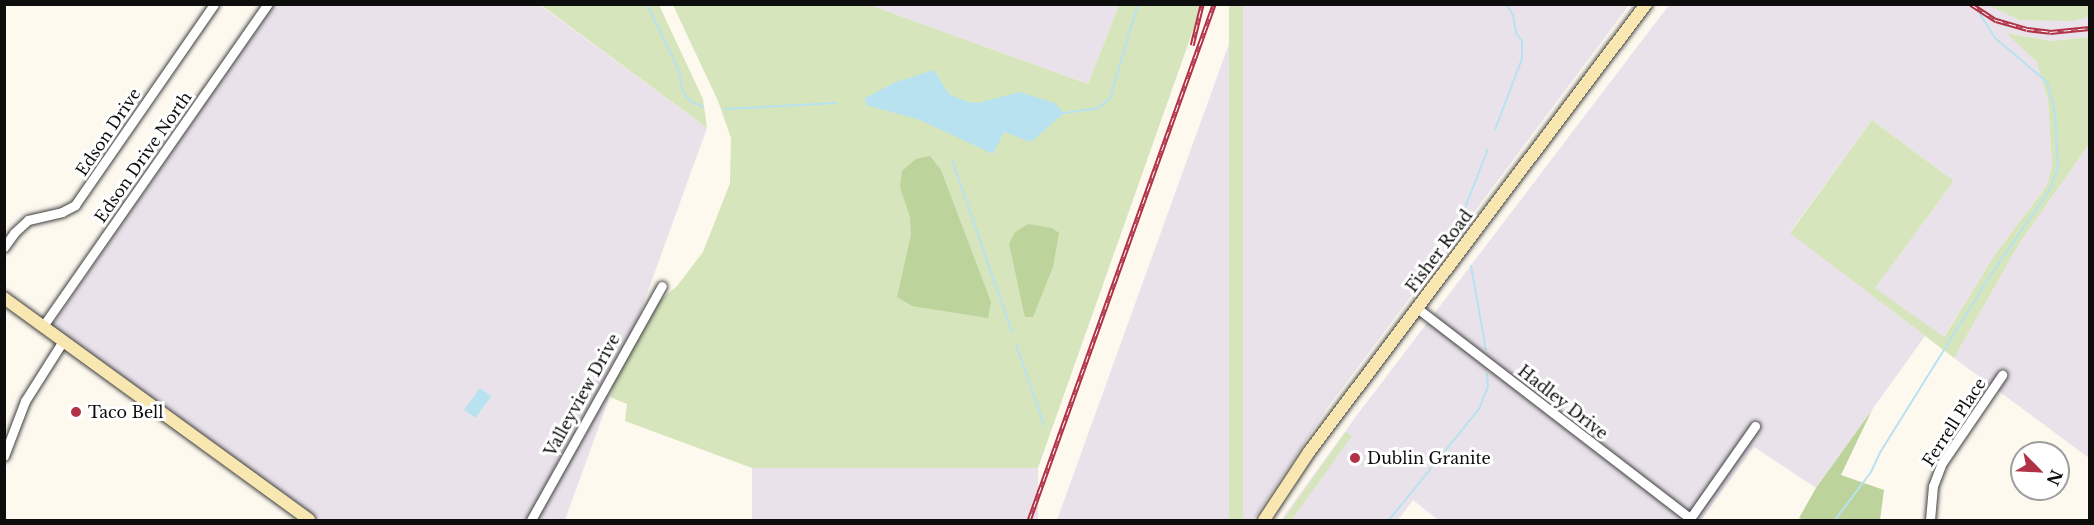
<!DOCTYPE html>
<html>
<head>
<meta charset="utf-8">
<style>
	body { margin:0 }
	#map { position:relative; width:2094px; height:525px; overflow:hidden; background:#fdf9ef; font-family:"Libre Baskerville",serif }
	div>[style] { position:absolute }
	.industrial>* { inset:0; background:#e9e2eb; transform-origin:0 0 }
	.green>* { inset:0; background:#d6e5bc; transform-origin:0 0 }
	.forest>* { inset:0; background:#bcd49c }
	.water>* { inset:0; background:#b8e2f0; transform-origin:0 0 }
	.stream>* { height:2px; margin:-1px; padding:0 1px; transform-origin:1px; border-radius:1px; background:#b8e2f0 }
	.roads { filter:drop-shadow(0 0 2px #404040) drop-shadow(0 0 2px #404040) }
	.minor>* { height:9px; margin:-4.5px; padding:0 4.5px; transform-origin:4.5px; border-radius:4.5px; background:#fff }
	.secondary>* { height:12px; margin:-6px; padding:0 6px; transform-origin:6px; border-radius:6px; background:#f8e7b0 }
	.rail>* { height:4.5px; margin-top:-2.25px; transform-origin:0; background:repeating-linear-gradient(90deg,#fff 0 7px,#b13247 0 14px); box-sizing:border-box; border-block:2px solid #b13247 }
	.dots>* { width:16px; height:16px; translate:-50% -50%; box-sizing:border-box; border:3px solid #fff; border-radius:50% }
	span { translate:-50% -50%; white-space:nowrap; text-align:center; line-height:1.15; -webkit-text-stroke:6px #fff; paint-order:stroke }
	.street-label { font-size:16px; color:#0d0d0d }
	.poi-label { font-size:16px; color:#0d0d0d }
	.left { translate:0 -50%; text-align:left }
	.frame { position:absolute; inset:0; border:6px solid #0d0d0d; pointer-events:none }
	.north { position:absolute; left:2010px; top:441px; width:60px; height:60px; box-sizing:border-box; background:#fff; border:2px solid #9e9e9e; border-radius:50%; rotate:114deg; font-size:16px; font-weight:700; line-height:24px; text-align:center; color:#0d0d0d }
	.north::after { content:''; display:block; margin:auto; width:21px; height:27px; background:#b13247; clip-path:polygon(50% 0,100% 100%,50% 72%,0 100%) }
</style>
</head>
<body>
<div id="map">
	<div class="industrial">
		<div style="clip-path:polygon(274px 5px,540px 5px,707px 128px,565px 520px,304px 520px,48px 331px)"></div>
		<div style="clip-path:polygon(870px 5px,1119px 5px,1088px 84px)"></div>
		<div style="clip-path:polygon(1243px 5px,1629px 5px,1328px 407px,1253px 520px,1057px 520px)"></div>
		<div style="clip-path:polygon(1669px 5px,2089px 5px,2089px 37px,2051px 41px,2007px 33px,2037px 62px,2048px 101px,2052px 166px,2046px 187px,1996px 253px,1943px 338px,1875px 288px,1954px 181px,1872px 120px,1790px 232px,1925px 336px,1816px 488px,1754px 447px,1701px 520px,1438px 520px,1413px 500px,1398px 520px,1281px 520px,1357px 415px)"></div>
		<div style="clip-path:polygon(2089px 144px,2089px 458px,1954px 358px,2019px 244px)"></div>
		<div style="left:752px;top:468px;width:286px;height:55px"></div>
	</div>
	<div class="green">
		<div style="clip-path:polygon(541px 5px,659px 5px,703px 99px,707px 128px)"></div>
		<div style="clip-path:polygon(673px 5px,870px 5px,1088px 84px,1119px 5px,1202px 5px,1038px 468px,752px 468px,625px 421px,627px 404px,610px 397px,618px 374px,655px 305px,677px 286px,703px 252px,730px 183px,731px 138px,718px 101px)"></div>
		<div style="left:1229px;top:5px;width:14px;height:548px"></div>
		<div style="clip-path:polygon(1989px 5px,2089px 5px,2089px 17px,2073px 21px,2019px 20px)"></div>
		<div style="clip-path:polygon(2006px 33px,2051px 41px,2089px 37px,2089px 144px,2019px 244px,1954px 358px,1790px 233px,1872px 120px,1954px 181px,1875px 288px,1944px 337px,1996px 253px,2046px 187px,2052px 166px,2048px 101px,2037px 62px)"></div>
		<div style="clip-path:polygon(1346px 432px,1352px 436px,1293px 518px,1296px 520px,1283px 520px)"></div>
	</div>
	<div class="forest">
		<div style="clip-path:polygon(930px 156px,941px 170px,991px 302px,988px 318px,912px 306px,897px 297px,911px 235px,910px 217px,900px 187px,902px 171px,916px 159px)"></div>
		<div style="clip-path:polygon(1028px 224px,1052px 228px,1059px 233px,1053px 267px,1033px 317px,1025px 317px,1009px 244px,1015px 232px)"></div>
		<div style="clip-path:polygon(1872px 410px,1841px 475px,1884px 490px,1880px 520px,1805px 520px,1799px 518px,1816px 488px)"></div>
	</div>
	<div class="water">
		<div style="clip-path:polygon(934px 70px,949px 94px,968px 102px,977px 103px,1020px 92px,1055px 103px,1064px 113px,1031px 142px,1004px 132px,993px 154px,920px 120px,866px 105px,865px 98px,896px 82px)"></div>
		<div style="left:480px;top:388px;width:14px;height:27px;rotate:36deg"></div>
	</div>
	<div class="stream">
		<div style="left:647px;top:4px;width:72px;rotate:64.5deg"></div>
		<div style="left:678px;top:69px;width:24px;rotate:78deg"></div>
		<div style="left:683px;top:92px;width:11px;rotate:52deg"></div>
		<div style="left:690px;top:101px;width:14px;rotate:25deg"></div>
		<div style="left:726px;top:109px;width:110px;rotate:-3.1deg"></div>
		<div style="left:1064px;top:113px;width:34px;rotate:-8deg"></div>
		<div style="left:1098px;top:108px;width:16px;rotate:-40deg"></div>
		<div style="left:1110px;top:98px;width:98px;rotate:-73.4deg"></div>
		<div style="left:1495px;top:130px;width:76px;rotate:-69.2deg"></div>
		<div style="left:1522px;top:59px;width:18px;rotate:-90deg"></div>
		<div style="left:1522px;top:41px;width:10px;rotate:-127deg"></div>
		<div style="left:1516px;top:33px;width:18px;rotate:-99deg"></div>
		<div style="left:1513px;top:15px;width:13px;rotate:-122deg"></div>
		<div style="left:952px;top:160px;width:182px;rotate:70.8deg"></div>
		<div style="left:1459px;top:223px;width:79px;rotate:-68.6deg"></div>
		<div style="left:1471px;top:266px;width:85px;rotate:79.9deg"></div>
		<div style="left:1016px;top:344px;width:86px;rotate:70.9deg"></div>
		<div style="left:1389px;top:520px;width:143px;rotate:-51deg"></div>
		<div style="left:1479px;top:409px;width:24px;rotate:-68deg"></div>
		<div style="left:1488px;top:387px;width:13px;rotate:-94deg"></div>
		<div style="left:1835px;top:520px;width:60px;rotate:-53.1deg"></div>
		<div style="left:1871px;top:472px;width:23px;rotate:-65deg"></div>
		<div style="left:1881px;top:451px;width:203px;rotate:-58.1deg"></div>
		<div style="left:1988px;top:279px;width:109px;rotate:-55.4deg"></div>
		<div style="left:2050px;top:189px;width:23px;rotate:-70deg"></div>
		<div style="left:2058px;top:167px;width:55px;rotate:-93.1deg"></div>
		<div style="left:2055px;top:112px;width:31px;rotate:-105deg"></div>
		<div style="left:2047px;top:82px;width:68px;rotate:-139.8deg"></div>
		<div style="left:1995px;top:38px;width:40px;rotate:-122deg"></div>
	</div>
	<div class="roads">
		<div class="minor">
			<div style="left:4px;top:247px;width:17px;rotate:-54deg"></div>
			<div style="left:14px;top:233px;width:19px;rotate:-43deg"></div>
			<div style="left:28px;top:220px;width:35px;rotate:-13deg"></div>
			<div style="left:62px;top:212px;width:15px;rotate:-28deg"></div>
			<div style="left:75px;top:205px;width:244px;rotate:-55.3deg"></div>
			<div style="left:1417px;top:308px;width:344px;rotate:37.6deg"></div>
			<div style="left:43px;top:326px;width:393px;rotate:-55.1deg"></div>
			<div style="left:4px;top:456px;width:59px;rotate:-69.1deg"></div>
			<div style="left:25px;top:401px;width:71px;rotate:-57.7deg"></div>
			<div style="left:531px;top:520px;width:268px;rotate:-60.8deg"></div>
			<div style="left:1689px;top:520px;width:115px;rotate:-54.9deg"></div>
			<div style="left:1930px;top:520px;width:34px;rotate:-85deg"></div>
			<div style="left:1933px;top:486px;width:25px;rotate:-69deg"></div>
			<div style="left:1942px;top:463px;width:107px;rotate:-55.7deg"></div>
		</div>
		<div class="secondary">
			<div style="left:4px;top:298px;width:377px;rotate:36deg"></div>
			<div style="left:1264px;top:520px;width:82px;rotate:-56.5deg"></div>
			<div style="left:1309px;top:452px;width:561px;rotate:-53.05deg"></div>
		</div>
	</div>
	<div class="rail">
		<div style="left:1971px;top:4px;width:30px;rotate:33deg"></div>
		<div style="left:1996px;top:20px;width:32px;rotate:16deg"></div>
		<div style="left:2027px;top:29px;width:23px;rotate:7deg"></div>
		<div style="left:2050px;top:32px;width:40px;rotate:-5.7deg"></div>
		<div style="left:1192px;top:45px;width:42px;rotate:-76.3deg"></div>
		<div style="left:1029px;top:520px;width:548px;rotate:-70.28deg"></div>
	</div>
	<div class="dots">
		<div style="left:76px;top:412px;background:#b13247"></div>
		<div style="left:1355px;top:458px;background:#b13247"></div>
	</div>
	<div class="street-label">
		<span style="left:108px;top:132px;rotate:-56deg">Edson Drive</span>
		<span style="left:143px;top:157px;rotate:-55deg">Edson Drive North</span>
		<span style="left:1439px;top:251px;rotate:-53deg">Fisher Road</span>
		<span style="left:582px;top:395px;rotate:-61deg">Valleyview Drive</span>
		<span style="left:1563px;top:402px;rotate:38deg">Hadley Drive</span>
		<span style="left:1954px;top:422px;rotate:-57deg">Ferrell Place</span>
	</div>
	<div class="poi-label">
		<span class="left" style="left:88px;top:412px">Taco Bell</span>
		<span class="left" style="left:1367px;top:458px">Dublin Granite</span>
	</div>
	<div class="frame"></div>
	<div class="north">N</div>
</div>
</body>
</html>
